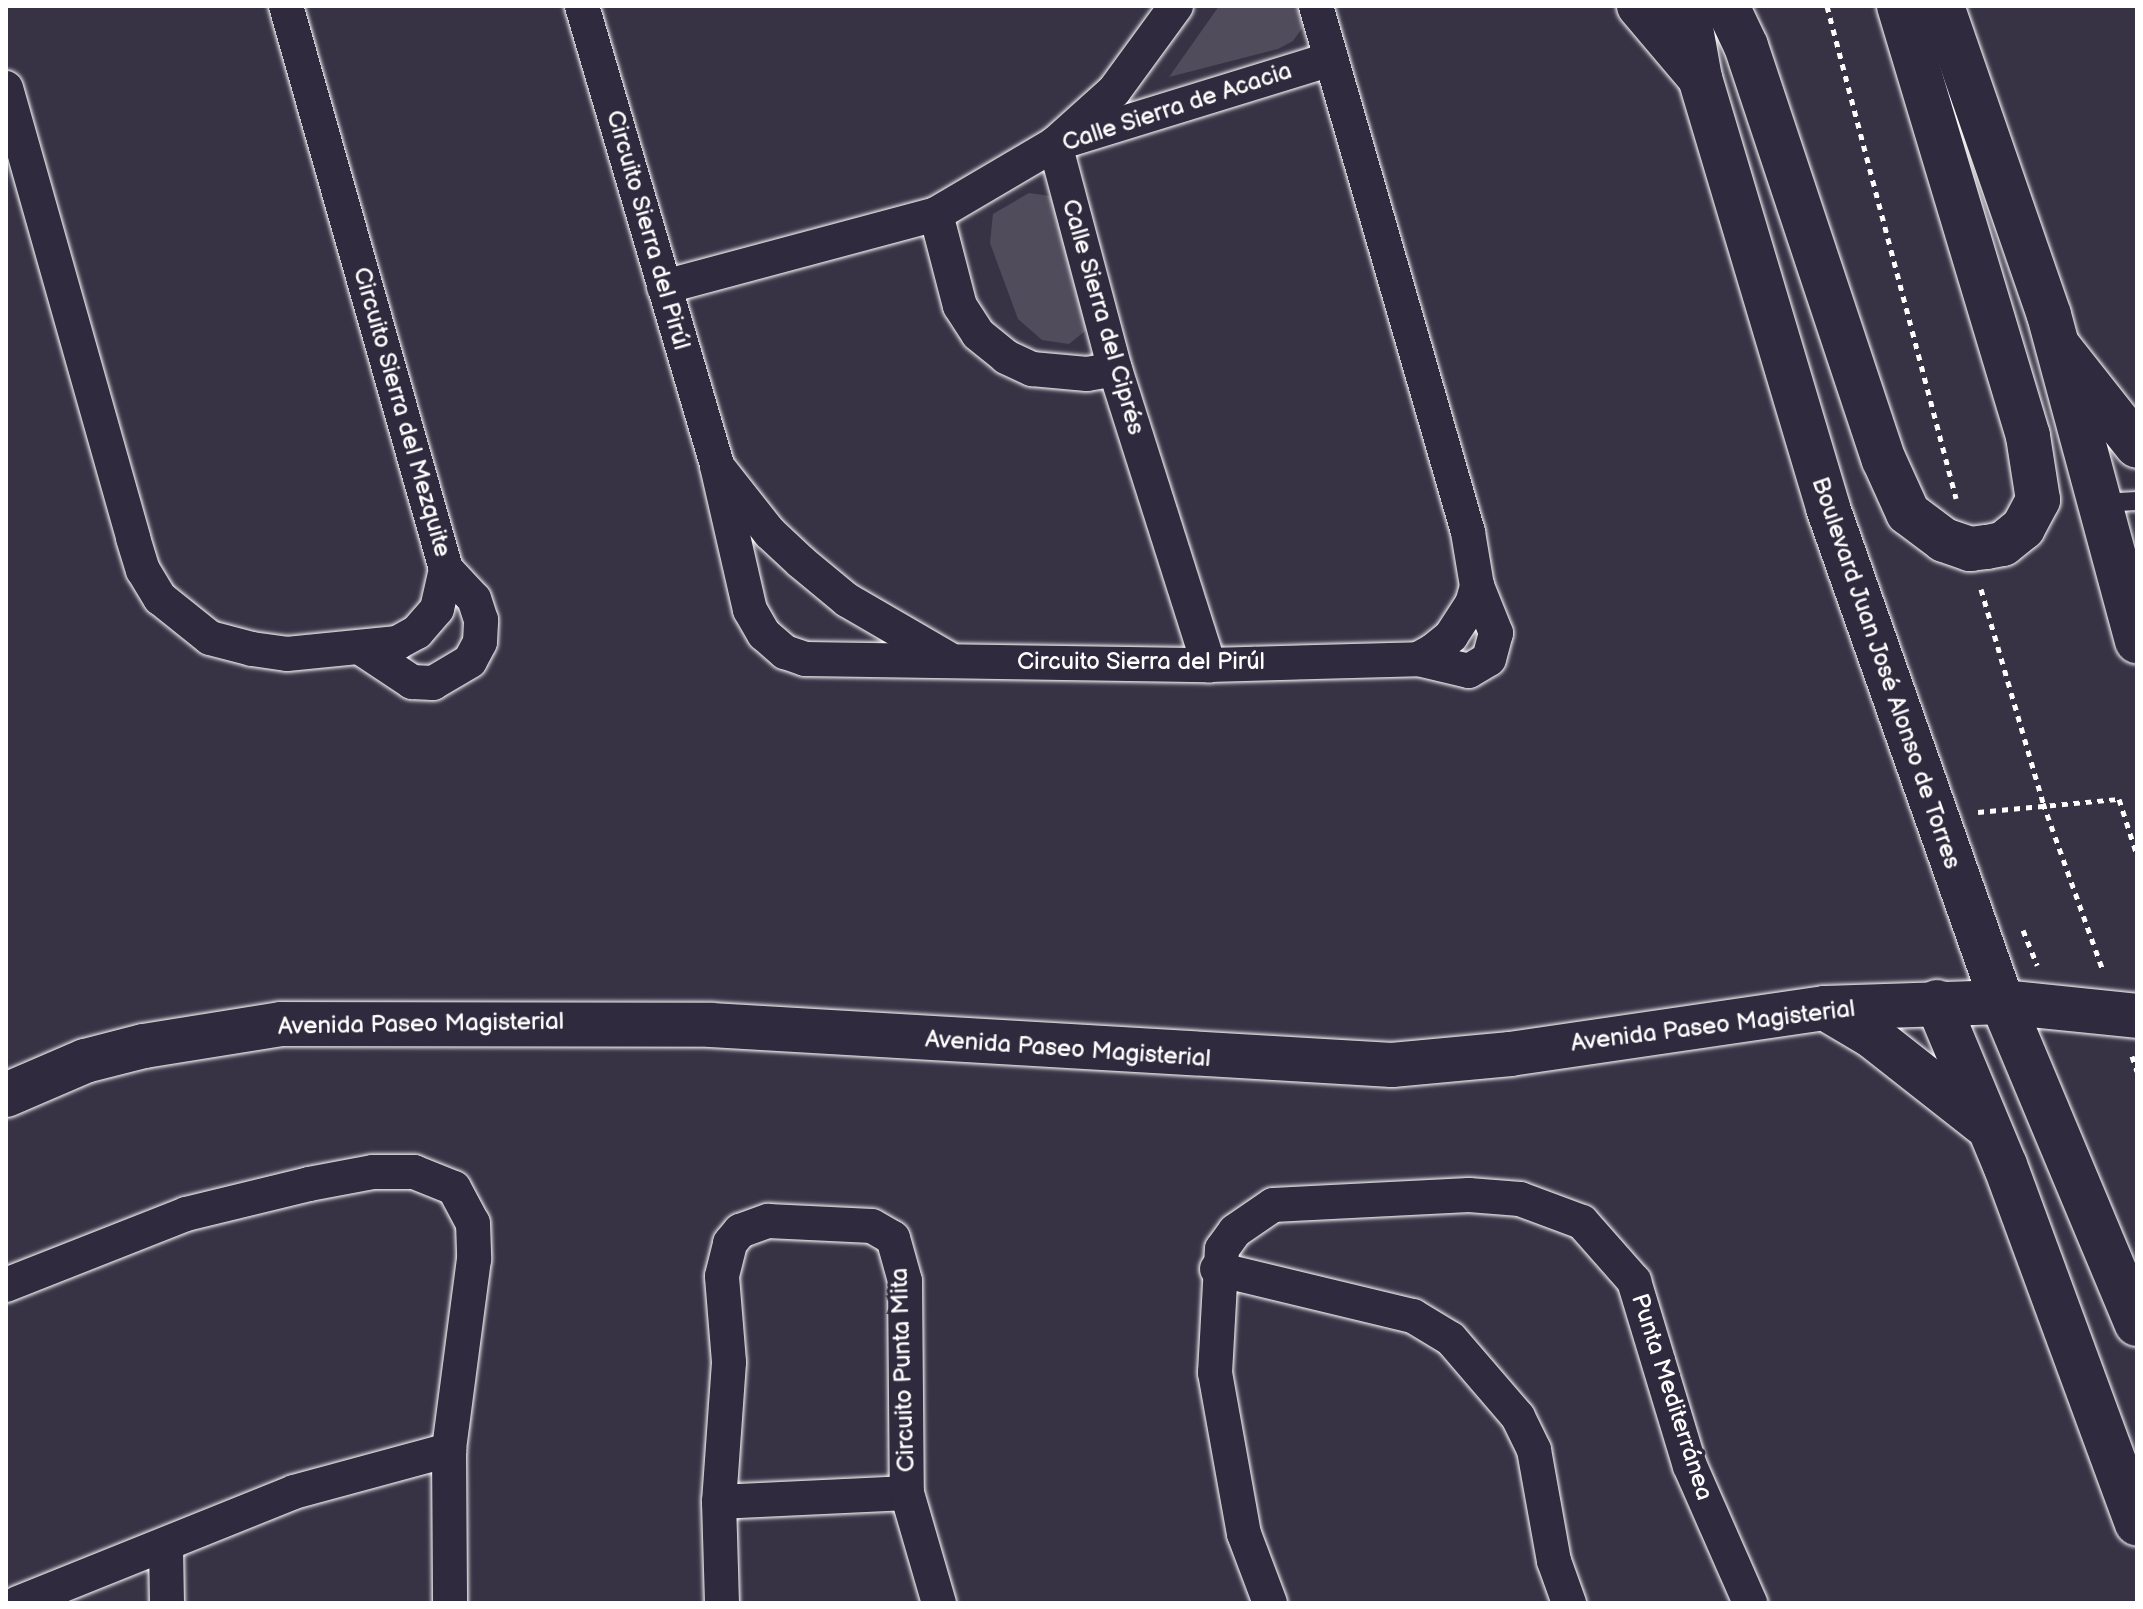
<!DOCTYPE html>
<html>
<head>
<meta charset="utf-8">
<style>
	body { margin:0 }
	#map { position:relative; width:2143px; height:1609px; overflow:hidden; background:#373345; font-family:"Balsamiq Sans",sans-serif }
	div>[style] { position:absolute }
	.green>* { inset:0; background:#514c5c }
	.path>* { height:5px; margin-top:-2.5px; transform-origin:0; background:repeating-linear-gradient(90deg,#fff 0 6px,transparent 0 12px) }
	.roads { filter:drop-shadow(0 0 2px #fff) drop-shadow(0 0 2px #fff) }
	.lane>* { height:18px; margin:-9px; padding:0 9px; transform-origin:9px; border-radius:9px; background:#2f2a3d }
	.street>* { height:34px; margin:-17px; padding:0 17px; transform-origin:17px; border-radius:17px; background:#2f2a3d }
	.secondary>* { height:44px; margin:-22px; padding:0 22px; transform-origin:22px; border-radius:22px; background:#2f2a3d }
	.primary>* { height:44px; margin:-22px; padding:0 22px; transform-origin:22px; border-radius:22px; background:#2f2a3d }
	span { translate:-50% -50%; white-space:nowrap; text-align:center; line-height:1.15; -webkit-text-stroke:7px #2f2a3d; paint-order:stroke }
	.street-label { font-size:24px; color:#fff }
	.frame { position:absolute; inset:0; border:8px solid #fff; pointer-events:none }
</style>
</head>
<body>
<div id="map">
	<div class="green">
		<div style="clip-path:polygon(1219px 6px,1304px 6px,1303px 27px,1293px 41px,1278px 49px,1169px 77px)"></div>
		<div style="clip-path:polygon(1029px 193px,1050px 196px,1060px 204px,1090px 327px,1069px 344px,1042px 340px,1018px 319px,990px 243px,993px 214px)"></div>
	</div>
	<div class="path">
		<div style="left:1827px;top:6px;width:509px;rotate:75.31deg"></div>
		<div style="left:1981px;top:589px;width:223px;rotate:73.8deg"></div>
		<div style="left:2043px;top:803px;width:178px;rotate:70.3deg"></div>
		<div style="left:1978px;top:812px;width:142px;rotate:-5.3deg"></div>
		<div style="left:2119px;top:799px;width:59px;rotate:72.2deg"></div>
		<div style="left:2023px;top:930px;width:38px;rotate:68deg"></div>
		<div style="left:2132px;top:1056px;width:16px;rotate:72deg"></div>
	</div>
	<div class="roads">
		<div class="lane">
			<div style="left:2100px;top:503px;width:37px;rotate:-3deg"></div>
		</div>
		<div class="street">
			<div style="left:582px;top:6px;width:479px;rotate:73.6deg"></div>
			<div style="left:717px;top:466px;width:85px;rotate:51.7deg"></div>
			<div style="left:770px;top:533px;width:42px;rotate:43.1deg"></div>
			<div style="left:801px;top:562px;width:60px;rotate:39.6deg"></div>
			<div style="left:847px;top:600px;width:116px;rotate:30.1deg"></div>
			<div style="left:1176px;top:6px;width:105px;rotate:126.1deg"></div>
			<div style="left:1114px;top:91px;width:79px;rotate:138.1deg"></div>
			<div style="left:1055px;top:144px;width:233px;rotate:75.1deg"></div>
			<div style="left:1115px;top:369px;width:311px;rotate:72.4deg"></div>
			<div style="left:6px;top:88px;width:468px;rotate:74.2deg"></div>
			<div style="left:133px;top:538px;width:34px;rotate:73deg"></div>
			<div style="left:143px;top:570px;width:33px;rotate:59deg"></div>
			<div style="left:160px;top:598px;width:64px;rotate:38.7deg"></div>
			<div style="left:210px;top:638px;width:43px;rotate:14.7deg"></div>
			<div style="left:252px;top:649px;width:35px;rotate:8deg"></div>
			<div style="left:287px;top:654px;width:111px;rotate:-5.7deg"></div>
			<div style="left:397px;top:643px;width:23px;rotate:-29deg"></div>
			<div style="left:417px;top:632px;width:30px;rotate:-49deg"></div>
			<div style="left:437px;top:609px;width:41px;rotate:-77.3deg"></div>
			<div style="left:446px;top:569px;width:585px;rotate:-105.86deg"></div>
			<div style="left:936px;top:214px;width:95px;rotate:75.4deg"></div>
			<div style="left:960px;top:306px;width:33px;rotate:57deg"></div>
			<div style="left:978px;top:334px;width:36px;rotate:39deg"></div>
			<div style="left:1006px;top:357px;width:29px;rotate:25deg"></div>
			<div style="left:1032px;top:369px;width:55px;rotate:5.2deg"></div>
			<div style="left:1087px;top:374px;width:28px;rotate:-10deg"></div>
			<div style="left:664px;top:287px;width:282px;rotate:-15deg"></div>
			<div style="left:936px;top:214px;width:138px;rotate:-30.5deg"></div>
			<div style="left:1055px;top:144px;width:289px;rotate:-17.1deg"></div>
			<div style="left:717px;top:466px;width:148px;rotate:77.1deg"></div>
			<div style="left:750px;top:610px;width:28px;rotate:60deg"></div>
			<div style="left:764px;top:634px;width:28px;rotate:41deg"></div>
			<div style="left:785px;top:652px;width:21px;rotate:19deg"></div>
			<div style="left:805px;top:659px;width:404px;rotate:0.9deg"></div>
			<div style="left:1209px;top:665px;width:209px;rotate:-1.6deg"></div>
			<div style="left:1418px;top:659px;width:18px;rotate:-29deg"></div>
			<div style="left:1434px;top:650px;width:22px;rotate:-39deg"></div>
			<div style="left:1451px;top:636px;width:38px;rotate:-57deg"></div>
			<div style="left:1472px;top:604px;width:19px;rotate:-74deg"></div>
			<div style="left:1477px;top:586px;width:55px;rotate:-99.5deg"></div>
			<div style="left:1468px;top:532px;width:548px;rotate:-106.12deg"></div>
			<div style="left:364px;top:650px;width:58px;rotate:33.7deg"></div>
			<div style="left:412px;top:682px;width:21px;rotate:3deg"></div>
			<div style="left:433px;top:683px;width:43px;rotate:-30.7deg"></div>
			<div style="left:470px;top:661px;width:21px;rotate:-62deg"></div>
			<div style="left:480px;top:642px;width:22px;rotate:-87deg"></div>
			<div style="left:481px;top:620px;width:22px;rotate:-108deg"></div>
			<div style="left:474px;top:599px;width:41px;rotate:-133deg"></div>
			<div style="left:1418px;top:659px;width:52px;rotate:13.2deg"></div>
			<div style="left:1469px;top:671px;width:23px;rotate:-31deg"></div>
			<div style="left:1489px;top:659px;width:27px;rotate:-75deg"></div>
			<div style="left:1496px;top:633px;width:51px;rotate:-112deg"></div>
			<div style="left:1217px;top:1269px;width:202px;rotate:13.5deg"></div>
			<div style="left:1413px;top:1316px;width:44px;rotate:31.2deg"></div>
			<div style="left:1451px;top:1339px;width:103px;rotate:49.3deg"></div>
			<div style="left:1518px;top:1417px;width:37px;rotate:64deg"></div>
			<div style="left:1534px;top:1450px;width:113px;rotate:79.8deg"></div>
			<div style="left:1554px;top:1561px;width:45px;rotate:70.3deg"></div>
			<div style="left:6px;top:1285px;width:193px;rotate:-21.5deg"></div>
			<div style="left:186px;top:1214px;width:127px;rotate:-13.7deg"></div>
			<div style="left:309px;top:1184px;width:65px;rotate:-10.6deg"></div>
			<div style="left:373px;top:1172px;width:41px"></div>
			<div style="left:414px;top:1172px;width:43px;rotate:21.8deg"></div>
			<div style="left:454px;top:1188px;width:40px;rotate:62deg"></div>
			<div style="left:473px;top:1223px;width:36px;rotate:88deg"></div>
			<div style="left:474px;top:1259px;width:193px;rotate:97.5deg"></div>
			<div style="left:449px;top:1450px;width:153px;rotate:89.6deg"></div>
			<div style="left:719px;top:1502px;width:188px;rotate:-2.7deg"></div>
			<div style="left:166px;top:1546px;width:57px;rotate:89deg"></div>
			<div style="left:18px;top:1603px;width:297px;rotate:-21.9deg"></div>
			<div style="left:294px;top:1492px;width:161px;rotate:-15.2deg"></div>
			<div style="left:722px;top:1603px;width:101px;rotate:-91.7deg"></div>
			<div style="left:719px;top:1502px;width:140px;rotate:-85.9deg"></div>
			<div style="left:729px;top:1362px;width:86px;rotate:-94.7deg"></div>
			<div style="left:722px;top:1276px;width:34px;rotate:-76deg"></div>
			<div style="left:730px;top:1243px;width:16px;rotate:-50deg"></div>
			<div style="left:740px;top:1231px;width:30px;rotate:-20deg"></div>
			<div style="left:768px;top:1221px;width:104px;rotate:2.8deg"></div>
			<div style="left:872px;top:1226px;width:24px;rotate:30deg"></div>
			<div style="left:893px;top:1238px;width:45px;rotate:74.4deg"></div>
			<div style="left:905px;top:1281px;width:212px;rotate:89.5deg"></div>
			<div style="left:907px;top:1493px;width:115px;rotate:73.8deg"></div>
			<div style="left:1270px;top:1603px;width:74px;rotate:-110.6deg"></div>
			<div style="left:1244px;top:1534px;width:164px;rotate:-100.2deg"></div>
			<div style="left:1215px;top:1373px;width:124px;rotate:-86.8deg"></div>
			<div style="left:1222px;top:1249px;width:22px;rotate:-54deg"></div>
			<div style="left:1235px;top:1231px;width:46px;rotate:-34.4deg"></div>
			<div style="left:1273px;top:1205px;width:196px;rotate:-2.9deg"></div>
			<div style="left:1469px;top:1195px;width:51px;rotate:4.5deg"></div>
			<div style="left:1520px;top:1199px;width:66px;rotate:20.4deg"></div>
			<div style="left:1582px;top:1222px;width:79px;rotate:48.6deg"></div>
			<div style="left:1634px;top:1281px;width:193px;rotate:73.2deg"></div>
			<div style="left:1690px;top:1466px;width:150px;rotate:66.3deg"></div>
		</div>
		<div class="secondary">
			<div style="left:1639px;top:6px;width:94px;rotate:49.7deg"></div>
			<div style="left:2058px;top:346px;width:127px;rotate:51.7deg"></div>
			<div style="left:1937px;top:1002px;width:177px;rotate:67.4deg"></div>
			<div style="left:2005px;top:1165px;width:382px;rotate:69.8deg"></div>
			<div style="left:1825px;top:1008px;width:55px;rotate:30.8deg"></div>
			<div style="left:1872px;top:1036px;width:142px;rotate:38.2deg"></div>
			<div style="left:6px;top:1095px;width:86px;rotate:-23.3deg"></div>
			<div style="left:85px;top:1061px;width:61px;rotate:-14.3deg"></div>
			<div style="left:144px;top:1046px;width:139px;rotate:-9.1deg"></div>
			<div style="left:281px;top:1024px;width:430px;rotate:0.1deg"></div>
			<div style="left:711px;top:1025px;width:682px;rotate:3.36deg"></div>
			<div style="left:1392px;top:1065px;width:119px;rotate:-5.3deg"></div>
			<div style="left:1510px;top:1054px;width:318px;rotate:-8.3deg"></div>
			<div style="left:1825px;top:1008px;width:177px;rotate:-1.9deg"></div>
			<div style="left:2002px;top:1002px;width:136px;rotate:5.9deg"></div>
		</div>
		<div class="primary">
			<div style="left:1687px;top:6px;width:73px;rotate:79.8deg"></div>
			<div style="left:1700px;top:78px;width:449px;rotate:73.4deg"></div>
			<div style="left:1828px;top:508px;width:524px;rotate:70.6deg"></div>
			<div style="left:2002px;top:1002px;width:349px;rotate:67.3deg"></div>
			<div style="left:1727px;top:6px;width:44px;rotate:64.6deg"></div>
			<div style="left:1746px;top:46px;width:436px;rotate:71.6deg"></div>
			<div style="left:1884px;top:460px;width:58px;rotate:65.6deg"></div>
			<div style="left:1908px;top:513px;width:45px;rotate:36.9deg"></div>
			<div style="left:1944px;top:540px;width:28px;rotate:19deg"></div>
			<div style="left:1970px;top:549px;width:17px;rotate:-7deg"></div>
			<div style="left:1987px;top:547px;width:16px;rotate:-11deg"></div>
			<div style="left:2003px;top:544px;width:26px;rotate:-39deg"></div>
			<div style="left:2023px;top:528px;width:32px;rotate:-62deg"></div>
			<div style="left:2038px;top:500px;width:65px;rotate:-98.9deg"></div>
			<div style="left:2028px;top:436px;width:449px;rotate:-106.7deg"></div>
			<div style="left:1942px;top:6px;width:327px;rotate:70.9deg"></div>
			<div style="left:2049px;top:315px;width:338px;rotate:74.9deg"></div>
		</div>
	</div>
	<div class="street-label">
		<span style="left:1177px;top:107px;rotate:-18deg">Calle Sierra de Acacia</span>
		<span style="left:648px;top:230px;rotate:74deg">Circuito Sierra del Pirúl</span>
		<span style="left:1103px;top:317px;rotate:74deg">Calle Sierra del Ciprés</span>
		<span style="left:402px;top:412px;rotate:74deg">Circuito Sierra del Mezquite</span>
		<span style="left:1141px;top:662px">Circuito Sierra del Pirúl</span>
		<span style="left:1886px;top:673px;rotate:71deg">Boulevard Juan José Alonso de Torres</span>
		<span style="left:421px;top:1024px;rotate:-1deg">Avenida Paseo Magisterial</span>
		<span style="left:1713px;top:1026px;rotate:-7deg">Avenida Paseo Magisterial</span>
		<span style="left:1068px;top:1049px;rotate:4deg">Avenida Paseo Magisterial</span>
		<span style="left:903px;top:1370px;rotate:-92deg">Circuito Punta Mita</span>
		<span style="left:1672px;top:1397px;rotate:72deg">Punta Mediterránea</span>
	</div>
	<div class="frame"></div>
</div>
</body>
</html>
